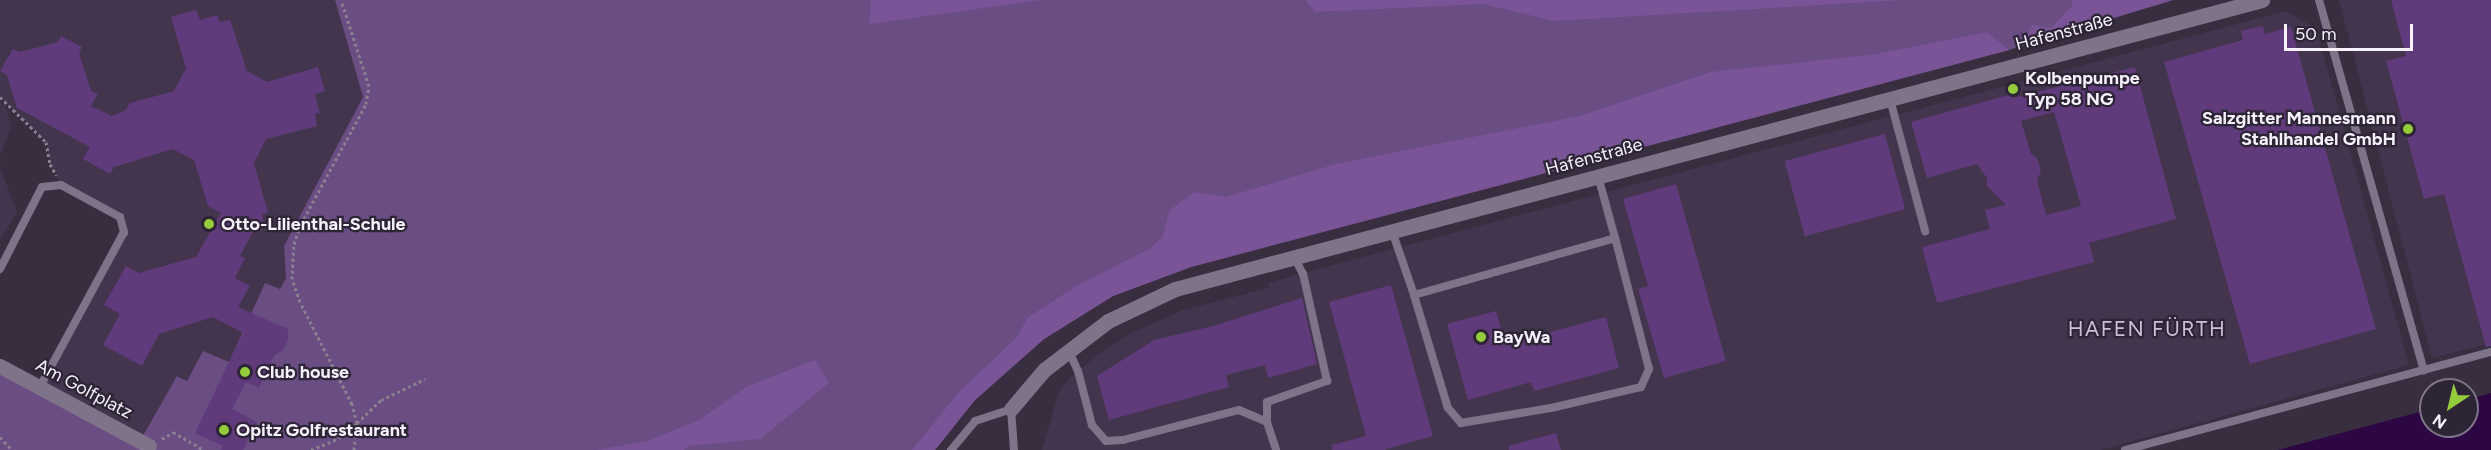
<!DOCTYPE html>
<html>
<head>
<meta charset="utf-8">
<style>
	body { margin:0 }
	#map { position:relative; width:2491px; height:450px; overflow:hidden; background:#382e40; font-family:Figtree,sans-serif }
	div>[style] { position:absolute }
	.built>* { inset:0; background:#42354d }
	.green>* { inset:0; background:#6a4d83 }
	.forest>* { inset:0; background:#795597 }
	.water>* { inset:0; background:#2d0644 }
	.building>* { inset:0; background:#5f3b7b; transform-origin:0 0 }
	.path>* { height:3px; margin-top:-1.5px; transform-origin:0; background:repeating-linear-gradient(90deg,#898190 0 3px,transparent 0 6px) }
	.lane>* { height:8px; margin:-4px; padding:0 4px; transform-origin:4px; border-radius:4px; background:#7e7388 }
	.street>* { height:15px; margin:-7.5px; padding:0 7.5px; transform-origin:7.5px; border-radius:7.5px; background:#7e7388 }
	.dots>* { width:16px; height:16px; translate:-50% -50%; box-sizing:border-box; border:3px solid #2d2436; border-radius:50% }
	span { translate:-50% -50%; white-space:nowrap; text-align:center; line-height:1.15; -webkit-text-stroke:4.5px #2d2436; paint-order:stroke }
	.street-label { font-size:18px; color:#f7f1fd }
	.poi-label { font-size:18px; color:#f7f1fd; font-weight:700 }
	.left { translate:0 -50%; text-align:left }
	.right { translate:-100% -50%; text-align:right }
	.quarter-label { font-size:21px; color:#cbbfd6; letter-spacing:1.5px }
	.north { position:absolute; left:2419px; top:378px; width:60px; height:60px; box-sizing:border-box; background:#2d2436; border:2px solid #7e7686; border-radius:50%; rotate:215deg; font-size:16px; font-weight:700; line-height:24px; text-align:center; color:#f7f1fd }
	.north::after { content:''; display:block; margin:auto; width:21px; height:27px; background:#95cc3b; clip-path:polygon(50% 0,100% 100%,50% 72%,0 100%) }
	.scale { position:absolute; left:2284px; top:24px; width:129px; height:27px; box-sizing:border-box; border:3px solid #f7f1fd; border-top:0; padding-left:8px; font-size:18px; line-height:21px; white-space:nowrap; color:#f7f1fd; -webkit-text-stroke:4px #2d2436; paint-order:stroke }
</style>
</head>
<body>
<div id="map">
	<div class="built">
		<div style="clip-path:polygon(0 0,335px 0,363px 97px,284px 246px,286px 278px,280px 290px,265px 283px,229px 362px,187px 381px,178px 376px,140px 441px,40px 387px,124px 232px,120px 217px,61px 185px,50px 164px,46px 142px,0 97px)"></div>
		<div style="clip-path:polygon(2339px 0,2491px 0,2491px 343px,2432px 358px)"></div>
		<div style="clip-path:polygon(2286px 11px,2316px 28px,2409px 365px,2100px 450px,1042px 450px,1059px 392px,1070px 378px,1098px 354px,1131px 333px,1183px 310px,1269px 288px,1268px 283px,1314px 270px)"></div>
		<div style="clip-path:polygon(0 102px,6px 106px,11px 128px,0 156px)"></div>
		<div style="clip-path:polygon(0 167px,17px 212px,0 241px)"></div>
	</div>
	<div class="green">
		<div style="clip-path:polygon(335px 0,2173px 0,2009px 50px,1191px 267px,1113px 296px,1044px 339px,975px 400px,935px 450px,0 450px,0 366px,140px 441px,177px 376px,187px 381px,203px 351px,229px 362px,265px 283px,280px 289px,286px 278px,284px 246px,363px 97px)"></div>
	</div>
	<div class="forest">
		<div style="clip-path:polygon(871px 0,1041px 0,869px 24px)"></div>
		<div style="clip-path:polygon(1306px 0,1903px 0,1554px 21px,1483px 4px,1315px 12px)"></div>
		<div style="clip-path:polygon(2072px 0,2173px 0,2023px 45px,2032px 25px,2051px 28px,2072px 6px)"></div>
		<div style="clip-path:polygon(1987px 32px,2009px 50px,1191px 267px,1113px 296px,1044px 339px,975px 400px,935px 450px,912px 450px,959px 392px,1018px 336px,1027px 318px,1078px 285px,1149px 249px,1163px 237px,1169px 211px,1194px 192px,1226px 197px,1336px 164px,1580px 116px,1711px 72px,1876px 54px)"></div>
		<div style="clip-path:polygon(815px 360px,829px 383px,760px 439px,688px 446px,684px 450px,597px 450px,647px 441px,699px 420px,748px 386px)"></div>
	</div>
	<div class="water">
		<div style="clip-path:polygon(2491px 393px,2491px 450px,2278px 450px,2431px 409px,2431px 426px,2467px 426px,2467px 400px)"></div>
	</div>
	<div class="building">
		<div style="clip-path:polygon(2391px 0,2491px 0,2491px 346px,2486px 347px,2444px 194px,2424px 199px,2386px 61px,2406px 56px)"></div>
		<div style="clip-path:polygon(196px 10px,200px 20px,218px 15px,219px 22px,230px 20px,247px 71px,267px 82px,318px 67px,325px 91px,315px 94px,320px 113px,315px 114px,317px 126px,266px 139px,254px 163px,268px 213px,262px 214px,264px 226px,255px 228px,240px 256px,245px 258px,235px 278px,250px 286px,238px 307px,288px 329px,288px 340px,283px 350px,274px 356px,259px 388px,246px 382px,232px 409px,257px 422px,243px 450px,221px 450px,223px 446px,195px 433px,243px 333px,213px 317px,159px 334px,142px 366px,103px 345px,120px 314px,104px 305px,126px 266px,139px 273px,196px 257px,221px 213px,208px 206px,194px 160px,173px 149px,114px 167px,110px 174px,83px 159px,90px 147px,17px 108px,7px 75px,0 71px,13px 49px,20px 52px,58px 42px,61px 36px,82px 47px,79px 53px,91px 91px,98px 94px,91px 106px,112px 116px,126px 110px,130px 103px,174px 91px,186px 68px,171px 17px)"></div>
		<div style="clip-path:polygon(2263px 26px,2265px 34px,2291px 27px,2376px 329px,2250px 364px,2164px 62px,2243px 40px,2241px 31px)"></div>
		<div style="clip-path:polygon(evenodd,2135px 67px,2176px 219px,2089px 243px,2094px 262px,1937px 303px,1922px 247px,1990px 229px,1985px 210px,2006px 205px,1987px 186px,1987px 178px,1977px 164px,1927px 178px,1911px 122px,2012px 94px,2013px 98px,2135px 67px,2054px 112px,2081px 206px,2046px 215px,2037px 180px,2041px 171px,2037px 158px,2031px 154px,2021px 121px,2054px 112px)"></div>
		<div style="left:1885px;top:134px;width:78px;height:104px;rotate:75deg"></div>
		<div style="clip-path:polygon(1676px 184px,1726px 361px,1664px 378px,1638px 289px,1648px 286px,1623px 199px)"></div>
		<div style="clip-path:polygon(1391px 285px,1433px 436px,1383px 450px,1332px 450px,1332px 445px,1366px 436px,1329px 302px)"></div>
		<div style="clip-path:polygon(1302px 298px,1317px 364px,1268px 378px,1265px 365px,1226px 375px,1229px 387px,1109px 420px,1097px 376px,1154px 340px,1213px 326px)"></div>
		<div style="clip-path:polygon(1496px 311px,1505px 344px,1606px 317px,1619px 368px,1534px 391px,1531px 382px,1468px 400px,1447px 324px)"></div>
		<div style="clip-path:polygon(1556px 433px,1561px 450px,1509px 450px,1509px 446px)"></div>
	</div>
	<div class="path">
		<div style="left:0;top:97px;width:64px;rotate:44.4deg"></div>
		<div style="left:46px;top:142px;width:22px;rotate:80deg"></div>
		<div style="left:50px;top:164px;width:13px;rotate:61deg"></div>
		<div style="left:0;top:437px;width:18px;rotate:47deg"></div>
		<div style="left:162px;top:439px;width:13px;rotate:-32deg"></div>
		<div style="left:173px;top:432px;width:36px;rotate:30deg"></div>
		<div style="left:311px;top:450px;width:30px;rotate:-23deg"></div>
		<div style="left:339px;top:438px;width:23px;rotate:-40deg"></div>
		<div style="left:357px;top:423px;width:20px;rotate:-105deg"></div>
		<div style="left:352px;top:404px;width:114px;rotate:-117deg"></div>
		<div style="left:300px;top:302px;width:24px;rotate:-109deg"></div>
		<div style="left:292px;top:279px;width:35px;rotate:-87deg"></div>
		<div style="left:294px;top:244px;width:21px;rotate:-71deg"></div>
		<div style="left:301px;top:224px;width:136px;rotate:-61.6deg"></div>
		<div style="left:366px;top:104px;width:18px;rotate:-81deg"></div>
		<div style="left:369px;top:86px;width:90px;rotate:-108deg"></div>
		<div style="left:354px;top:450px;width:27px;rotate:-84deg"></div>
		<div style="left:357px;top:423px;width:33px;rotate:-44deg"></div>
		<div style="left:381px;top:400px;width:49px;rotate:-25.5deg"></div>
	</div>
	<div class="lane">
		<div style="left:2319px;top:0;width:385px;rotate:74.2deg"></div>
		<div style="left:1890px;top:99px;width:137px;rotate:75.1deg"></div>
		<div style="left:1392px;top:231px;width:68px;rotate:71deg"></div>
		<div style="left:1414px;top:295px;width:209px;rotate:-15.8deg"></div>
		<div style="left:1615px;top:238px;width:64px;rotate:-105.3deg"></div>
		<div style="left:0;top:269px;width:92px;rotate:-62.9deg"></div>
		<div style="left:42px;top:187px;width:19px;rotate:-6deg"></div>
		<div style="left:61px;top:185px;width:67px;rotate:28.5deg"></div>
		<div style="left:120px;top:217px;width:16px;rotate:75deg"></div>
		<div style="left:124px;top:232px;width:176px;rotate:118.5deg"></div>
		<div style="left:1414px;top:295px;width:118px;rotate:73.3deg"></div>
		<div style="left:1448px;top:408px;width:20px;rotate:49deg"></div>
		<div style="left:1461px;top:423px;width:91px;rotate:-9.5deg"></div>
		<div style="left:1551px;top:408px;width:92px;rotate:-13.1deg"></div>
		<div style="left:1641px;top:387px;width:20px;rotate:-66deg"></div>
		<div style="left:1649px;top:369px;width:135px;rotate:-104.5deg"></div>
		<div style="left:1069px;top:351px;width:22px;rotate:66deg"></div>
		<div style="left:1078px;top:371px;width:56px;rotate:75.5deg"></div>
		<div style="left:1092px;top:425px;width:21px;rotate:49deg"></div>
		<div style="left:1106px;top:441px;width:17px;rotate:-3deg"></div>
		<div style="left:1123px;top:440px;width:120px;rotate:-14.5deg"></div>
		<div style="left:1239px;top:410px;width:30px;rotate:23deg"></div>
		<div style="left:1267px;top:422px;width:29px;rotate:72deg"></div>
		<div style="left:1267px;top:422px;width:20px;rotate:-90deg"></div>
		<div style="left:1267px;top:402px;width:64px;rotate:-19.3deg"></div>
		<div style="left:1327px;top:381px;width:110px;rotate:-102.6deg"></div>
		<div style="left:1303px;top:274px;width:19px;rotate:-118deg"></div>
		<div style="left:951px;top:450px;width:38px;rotate:-50deg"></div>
		<div style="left:975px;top:421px;width:38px;rotate:-18deg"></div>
		<div style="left:1011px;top:409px;width:41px;rotate:85.8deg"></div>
		<div style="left:2125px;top:450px;width:379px;rotate:-15deg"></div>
	</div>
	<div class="street">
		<div style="left:0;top:366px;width:169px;rotate:28.2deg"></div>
		<div style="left:1011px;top:409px;width:51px;rotate:-49.8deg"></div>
		<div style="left:1044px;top:370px;width:81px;rotate:-37.4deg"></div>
		<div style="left:1108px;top:321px;width:74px;rotate:-25.5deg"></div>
		<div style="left:1175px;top:289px;width:1125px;rotate:-14.89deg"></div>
	</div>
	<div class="dots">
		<div style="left:2013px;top:89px;background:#95cc3b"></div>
		<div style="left:2408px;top:129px;background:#95cc3b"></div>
		<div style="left:209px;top:224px;background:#95cc3b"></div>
		<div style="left:1481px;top:337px;background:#95cc3b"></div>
		<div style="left:245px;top:372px;background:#95cc3b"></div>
		<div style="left:224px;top:430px;background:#95cc3b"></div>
	</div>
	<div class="street-label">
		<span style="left:2064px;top:32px;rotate:-15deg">Hafenstraße</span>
		<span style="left:1594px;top:157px;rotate:-15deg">Hafenstraße</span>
		<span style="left:84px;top:389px;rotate:28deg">Am Golfplatz</span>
	</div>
	<div class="poi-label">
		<span class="left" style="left:2025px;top:89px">Kolbenpumpe<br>Typ 58 NG</span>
		<span class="right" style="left:2396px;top:129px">Salzgitter Mannesmann<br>Stahlhandel GmbH</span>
		<span class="left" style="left:221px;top:224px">Otto-Lilienthal-Schule</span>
		<span class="left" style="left:1493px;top:337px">BayWa</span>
		<span class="left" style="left:257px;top:372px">Club house</span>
		<span class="left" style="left:236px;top:430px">Opitz Golfrestaurant</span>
	</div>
	<div class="quarter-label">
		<span style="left:2147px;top:329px">HAFEN FÜRTH</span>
	</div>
	<div class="north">N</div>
	<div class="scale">50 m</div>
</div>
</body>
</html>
